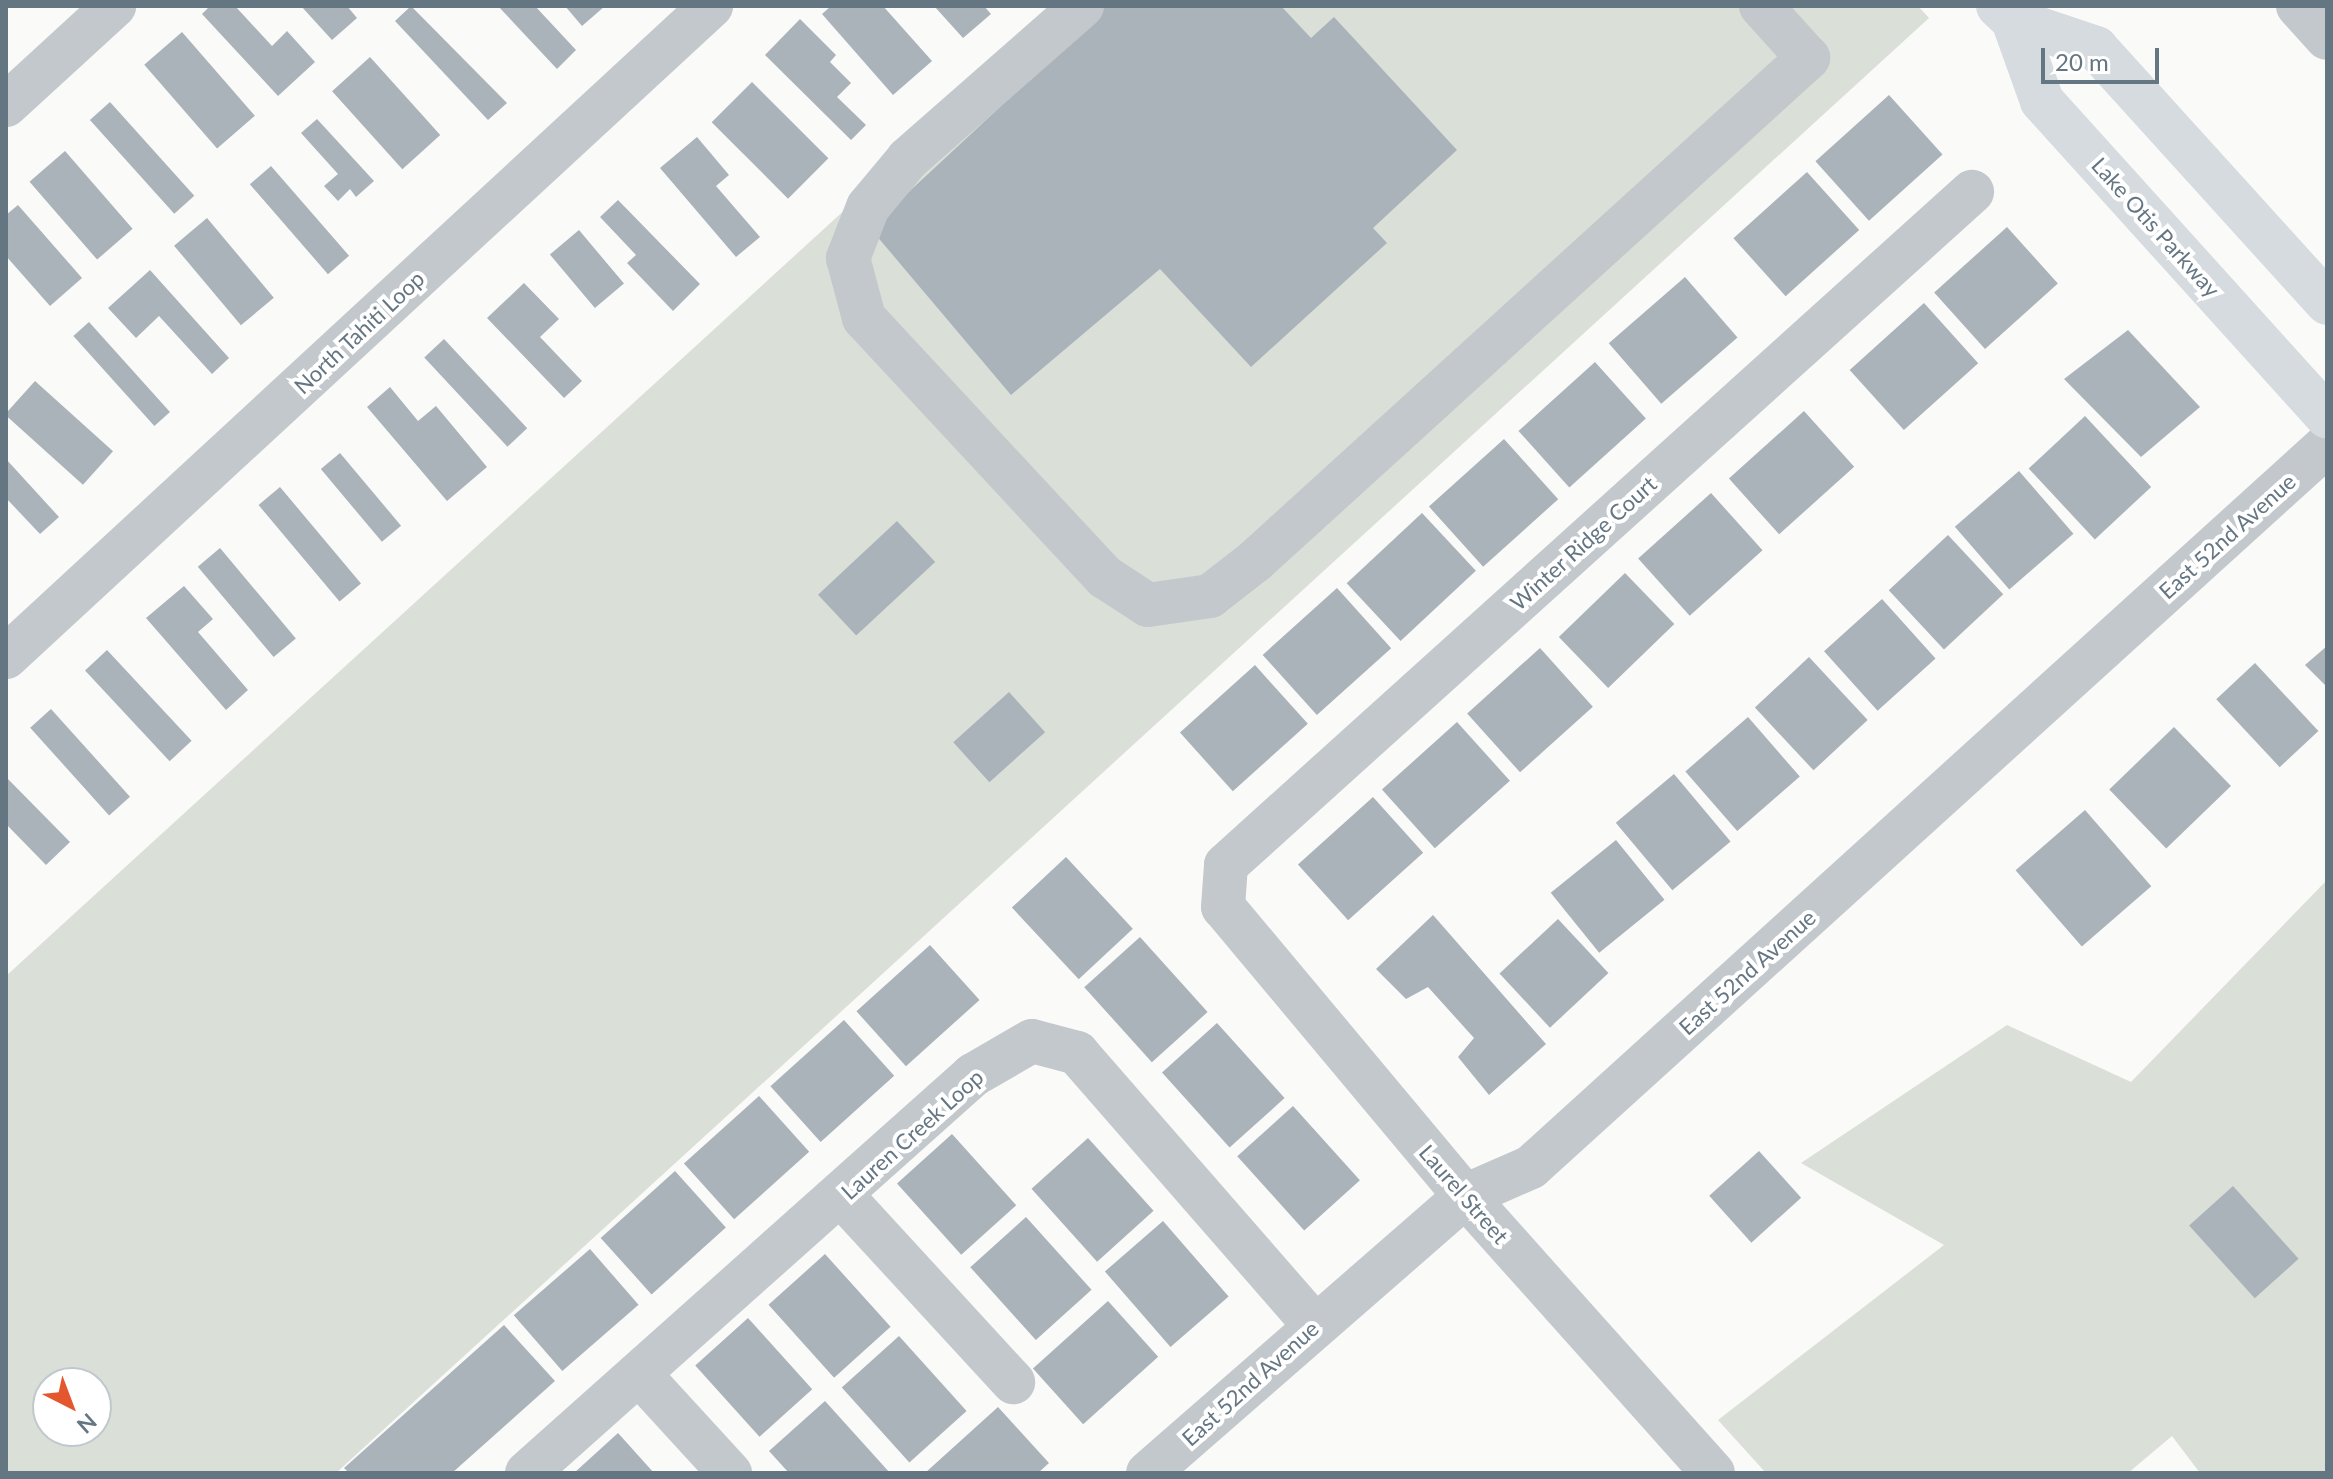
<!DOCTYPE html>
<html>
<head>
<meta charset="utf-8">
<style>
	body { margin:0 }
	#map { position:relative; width:2333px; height:1479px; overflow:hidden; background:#fafaf8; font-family:Lato,sans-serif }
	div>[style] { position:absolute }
	.green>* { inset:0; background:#dadfd7 }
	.building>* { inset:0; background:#aab3b9; transform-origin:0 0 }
	.minor>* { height:44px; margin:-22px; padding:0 22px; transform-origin:22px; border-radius:22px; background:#c3c8cc }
	.major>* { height:44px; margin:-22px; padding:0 22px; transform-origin:22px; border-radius:22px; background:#d6dbdf }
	span { translate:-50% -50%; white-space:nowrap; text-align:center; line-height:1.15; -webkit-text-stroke:8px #fff; paint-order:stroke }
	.street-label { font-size:22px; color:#657683 }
	.frame { position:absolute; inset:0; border:8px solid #657683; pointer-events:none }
	.north { position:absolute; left:32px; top:1367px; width:80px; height:80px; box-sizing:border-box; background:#fff; border:2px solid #c1c8cd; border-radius:50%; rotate:138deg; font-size:22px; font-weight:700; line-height:32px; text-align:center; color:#657683 }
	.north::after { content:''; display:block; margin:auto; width:28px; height:36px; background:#e4572e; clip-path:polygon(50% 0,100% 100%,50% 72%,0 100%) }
	.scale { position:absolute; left:2041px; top:48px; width:118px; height:36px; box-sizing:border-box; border:4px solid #657683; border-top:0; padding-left:10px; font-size:24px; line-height:28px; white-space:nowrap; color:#657683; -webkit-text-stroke:6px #fff; paint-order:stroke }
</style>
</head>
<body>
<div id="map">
	<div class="green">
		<div style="clip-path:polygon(evenodd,1068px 6px,1918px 6px,1929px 18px,336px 1473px,6px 1473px,6px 976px,1068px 6px,48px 1383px,96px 1383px,96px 1431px,48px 1431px,48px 1383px)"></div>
		<div style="clip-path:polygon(2327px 880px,2327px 1473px,2200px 1473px,2172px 1436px,2128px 1473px,1766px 1473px,1718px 1420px,1944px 1245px,1801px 1163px,2007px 1025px,2131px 1082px)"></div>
	</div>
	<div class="building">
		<div style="clip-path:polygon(210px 6px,235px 6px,272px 46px,287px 31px,315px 62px,278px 96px,202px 14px)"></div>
		<div style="clip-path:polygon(301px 6px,347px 6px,357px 18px,332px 40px)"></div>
		<div style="clip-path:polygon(411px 6px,507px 103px,488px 120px,395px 21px)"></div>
		<div style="clip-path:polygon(498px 6px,535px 6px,576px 50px,557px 69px)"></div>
		<div style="clip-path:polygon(565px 6px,605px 6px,582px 26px)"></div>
		<div style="clip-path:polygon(831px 6px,883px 6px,932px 61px,893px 95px,822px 14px)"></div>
		<div style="clip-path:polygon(934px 6px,984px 6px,991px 14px,963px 38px)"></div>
		<div style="clip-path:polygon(1098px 6px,1281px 6px,1311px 38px,1334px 17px,1457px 150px,1373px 228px,1387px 243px,1251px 367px,1160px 269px,1011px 395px,870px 228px,1103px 11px)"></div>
		<div style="clip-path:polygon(800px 19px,836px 55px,830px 62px,851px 83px,837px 97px,866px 125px,851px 140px,765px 55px)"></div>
		<div style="left:182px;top:32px;width:111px;height:50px;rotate:49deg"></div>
		<div style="left:370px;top:57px;width:105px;height:51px;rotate:48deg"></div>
		<div style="left:752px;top:82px;width:108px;height:57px;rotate:45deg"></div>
		<div style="left:1889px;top:95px;width:80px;height:99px;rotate:48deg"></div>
		<div style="left:110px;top:102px;width:126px;height:27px;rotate:48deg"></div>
		<div style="clip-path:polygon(317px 119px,374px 181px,356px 197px,350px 189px,338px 201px,324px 186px,338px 174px,301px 133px)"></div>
		<div style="clip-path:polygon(697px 137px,729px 175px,716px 186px,760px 237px,736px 257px,660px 168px)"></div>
		<div style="left:65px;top:151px;width:103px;height:47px;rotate:49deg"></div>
		<div style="left:271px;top:166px;width:119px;height:28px;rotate:49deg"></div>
		<div style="left:1807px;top:172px;width:78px;height:99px;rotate:48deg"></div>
		<div style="clip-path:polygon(618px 200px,700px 284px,673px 311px,627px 263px,636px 255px,600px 217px)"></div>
		<div style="clip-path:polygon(18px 205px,82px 278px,50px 306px,6px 256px,6px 215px)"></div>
		<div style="left:207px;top:218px;width:104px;height:43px;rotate:50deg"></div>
		<div style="left:2007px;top:227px;width:76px;height:98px;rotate:48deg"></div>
		<div style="left:579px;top:230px;width:70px;height:38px;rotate:50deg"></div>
		<div style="clip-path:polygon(150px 270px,229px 358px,212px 374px,159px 316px,136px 338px,108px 308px)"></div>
		<div style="left:1685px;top:277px;width:80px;height:101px;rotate:49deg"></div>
		<div style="clip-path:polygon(524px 283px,559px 319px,540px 337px,582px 381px,564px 398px,487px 318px)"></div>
		<div style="left:1924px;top:303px;width:81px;height:100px;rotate:48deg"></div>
		<div style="left:89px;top:322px;width:121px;height:21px;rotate:48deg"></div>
		<div style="clip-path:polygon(2128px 330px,2200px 407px,2141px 457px,2064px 379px)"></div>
		<div style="left:444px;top:339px;width:122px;height:27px;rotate:47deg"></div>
		<div style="left:1595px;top:362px;width:76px;height:103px;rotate:48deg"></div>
		<div style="left:35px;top:381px;width:105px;height:45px;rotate:42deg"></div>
		<div style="clip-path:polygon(390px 387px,418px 421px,436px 406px,487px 467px,447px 501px,367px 407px)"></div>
		<div style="left:1804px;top:411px;width:75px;height:101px;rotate:48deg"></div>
		<div style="left:2085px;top:416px;width:97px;height:77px;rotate:47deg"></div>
		<div style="left:1504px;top:439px;width:81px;height:101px;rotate:48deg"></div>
		<div style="left:340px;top:453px;width:95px;height:25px;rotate:50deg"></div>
		<div style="clip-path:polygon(6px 459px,59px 517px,40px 534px,6px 498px)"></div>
		<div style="left:2019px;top:471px;width:83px;height:85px;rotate:49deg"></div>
		<div style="left:280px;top:487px;width:126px;height:28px;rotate:50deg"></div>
		<div style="left:1711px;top:493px;width:77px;height:98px;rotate:48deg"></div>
		<div style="left:1422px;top:513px;width:79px;height:103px;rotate:47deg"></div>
		<div style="left:897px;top:521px;width:56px;height:108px;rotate:47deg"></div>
		<div style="left:1948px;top:535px;width:81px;height:81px;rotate:47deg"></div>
		<div style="left:220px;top:548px;width:118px;height:29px;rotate:50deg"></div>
		<div style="left:1625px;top:573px;width:71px;height:92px;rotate:46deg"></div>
		<div style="clip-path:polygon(184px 586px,213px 619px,198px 632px,248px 690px,226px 710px,146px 618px)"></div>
		<div style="left:1337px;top:588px;width:81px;height:100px;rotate:48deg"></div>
		<div style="left:1882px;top:599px;width:80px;height:78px;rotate:48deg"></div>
		<div style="clip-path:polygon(2327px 646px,2327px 687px,2305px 665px)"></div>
		<div style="left:1540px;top:648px;width:79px;height:98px;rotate:48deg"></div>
		<div style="left:107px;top:650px;width:124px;height:30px;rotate:47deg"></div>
		<div style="left:1809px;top:657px;width:86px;height:74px;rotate:47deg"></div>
		<div style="left:2255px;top:663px;width:93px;height:53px;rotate:47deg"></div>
		<div style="left:1255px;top:665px;width:79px;height:101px;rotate:48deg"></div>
		<div style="left:1009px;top:692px;width:54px;height:75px;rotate:48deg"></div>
		<div style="left:51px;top:709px;width:118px;height:28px;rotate:48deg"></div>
		<div style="left:1748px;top:717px;width:79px;height:83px;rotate:49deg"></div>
		<div style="left:1457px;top:722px;width:79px;height:101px;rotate:48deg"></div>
		<div style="left:2174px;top:727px;width:82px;height:90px;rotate:46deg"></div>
		<div style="left:1674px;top:774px;width:88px;height:76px;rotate:50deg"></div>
		<div style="clip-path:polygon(6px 777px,70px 842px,46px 865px,6px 824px)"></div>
		<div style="left:1373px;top:797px;width:75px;height:101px;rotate:48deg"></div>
		<div style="left:2085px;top:810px;width:101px;height:92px;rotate:49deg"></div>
		<div style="left:1616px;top:840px;width:77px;height:84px;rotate:51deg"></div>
		<div style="left:1066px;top:857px;width:98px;height:74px;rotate:47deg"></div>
		<div style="clip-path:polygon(1433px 915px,1546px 1044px,1489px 1095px,1458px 1057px,1474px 1038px,1428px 987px,1406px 999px,1376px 969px)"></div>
		<div style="left:1558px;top:919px;width:74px;height:80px;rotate:47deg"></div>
		<div style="left:1140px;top:937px;width:101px;height:75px;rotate:48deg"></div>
		<div style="left:930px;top:945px;width:74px;height:99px;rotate:48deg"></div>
		<div style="left:844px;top:1020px;width:75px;height:99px;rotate:48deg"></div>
		<div style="left:1217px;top:1023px;width:101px;height:74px;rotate:48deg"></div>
		<div style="left:759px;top:1096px;width:75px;height:101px;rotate:48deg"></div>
		<div style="left:1293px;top:1106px;width:100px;height:75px;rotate:48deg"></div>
		<div style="left:952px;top:1134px;width:96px;height:74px;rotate:48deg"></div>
		<div style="left:1088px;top:1138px;width:98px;height:76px;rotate:48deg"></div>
		<div style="left:1759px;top:1151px;width:63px;height:67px;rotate:48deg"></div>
		<div style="left:675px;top:1171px;width:76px;height:100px;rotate:48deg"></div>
		<div style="left:2233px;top:1186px;width:98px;height:59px;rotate:48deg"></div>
		<div style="left:1026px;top:1217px;width:98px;height:75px;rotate:48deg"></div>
		<div style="left:1163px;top:1221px;width:100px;height:77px;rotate:49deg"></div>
		<div style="left:590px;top:1249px;width:74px;height:101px;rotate:49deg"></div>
		<div style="left:825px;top:1254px;width:98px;height:76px;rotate:48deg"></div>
		<div style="left:1108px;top:1301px;width:75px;height:101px;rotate:48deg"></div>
		<div style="left:748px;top:1318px;width:96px;height:71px;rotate:48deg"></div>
		<div style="clip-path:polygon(504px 1325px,555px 1381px,452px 1473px,349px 1473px,344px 1468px)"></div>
		<div style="left:899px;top:1336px;width:101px;height:77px;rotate:48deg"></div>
		<div style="clip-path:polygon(825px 1401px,890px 1473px,789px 1473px,769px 1451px)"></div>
		<div style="clip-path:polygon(998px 1407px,1049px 1463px,1038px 1473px,925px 1473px)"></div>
		<div style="clip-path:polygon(618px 1433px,654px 1473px,574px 1473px)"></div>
	</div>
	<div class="minor">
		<div style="left:1082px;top:6px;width:232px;rotate:138.7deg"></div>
		<div style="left:908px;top:159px;width:62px;rotate:129.8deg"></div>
		<div style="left:868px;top:207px;width:55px;rotate:111.4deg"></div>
		<div style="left:848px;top:258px;width:62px;rotate:75.1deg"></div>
		<div style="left:864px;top:318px;width:354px;rotate:47.1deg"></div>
		<div style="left:1105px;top:577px;width:51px;rotate:33.1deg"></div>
		<div style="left:1148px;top:605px;width:63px;rotate:-8.3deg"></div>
		<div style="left:1210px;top:596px;width:57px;rotate:-37.9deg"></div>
		<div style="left:1255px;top:561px;width:748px;rotate:-42.29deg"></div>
		<div style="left:1808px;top:58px;width:70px;rotate:-132.1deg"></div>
		<div style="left:2298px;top:6px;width:43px;rotate:47.8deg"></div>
		<div style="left:6px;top:105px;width:147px;rotate:-42.5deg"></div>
		<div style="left:6px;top:657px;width:960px;rotate:-42.72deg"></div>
		<div style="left:842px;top:1196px;width:253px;rotate:47.4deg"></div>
		<div style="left:641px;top:1376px;width:132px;rotate:47.5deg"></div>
		<div style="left:527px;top:1473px;width:598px;rotate:-41.74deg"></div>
		<div style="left:973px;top:1075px;width:68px;rotate:-30deg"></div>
		<div style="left:1032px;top:1041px;width:47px;rotate:14.9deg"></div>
		<div style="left:1077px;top:1053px;width:361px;rotate:48.9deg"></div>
		<div style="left:1148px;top:1473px;width:421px;rotate:-41.1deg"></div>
		<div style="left:1465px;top:1196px;width:72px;rotate:-23.7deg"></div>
		<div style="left:1531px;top:1167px;width:1075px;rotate:-42.21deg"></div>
		<div style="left:1713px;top:1473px;width:372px;rotate:-131.8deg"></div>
		<div style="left:1465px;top:1196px;width:377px;rotate:-129.9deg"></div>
		<div style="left:1223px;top:907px;width:42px;rotate:-85.9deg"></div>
		<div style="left:1226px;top:865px;width:1005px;rotate:-42.06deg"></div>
	</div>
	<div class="major">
		<div style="left:1998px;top:6px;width:21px;rotate:43deg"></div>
		<div style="left:2013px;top:20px;width:86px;rotate:70.3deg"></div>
		<div style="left:2042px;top:101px;width:425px;rotate:47.9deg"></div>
		<div style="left:2013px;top:20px;width:88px;rotate:18.6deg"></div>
		<div style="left:2096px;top:48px;width:344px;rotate:47.8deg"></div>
	</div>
	<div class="street-label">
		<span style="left:2156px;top:227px;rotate:48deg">Lake Otis Parkway</span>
		<span style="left:359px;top:332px;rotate:-43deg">North Tahiti Loop</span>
		<span style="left:2227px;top:536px;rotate:-42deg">East 52nd Avenue</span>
		<span style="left:1583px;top:543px;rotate:-42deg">Winter Ridge Court</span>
		<span style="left:1747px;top:972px;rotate:-42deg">East 52nd Avenue</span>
		<span style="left:912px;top:1134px;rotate:-42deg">Lauren Creek Loop</span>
		<span style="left:1464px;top:1194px;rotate:49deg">Laurel Street</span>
		<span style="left:1250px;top:1383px;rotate:-42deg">East 52nd Avenue</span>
	</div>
	<div class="frame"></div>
	<div class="north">N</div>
	<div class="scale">20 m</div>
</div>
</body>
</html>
